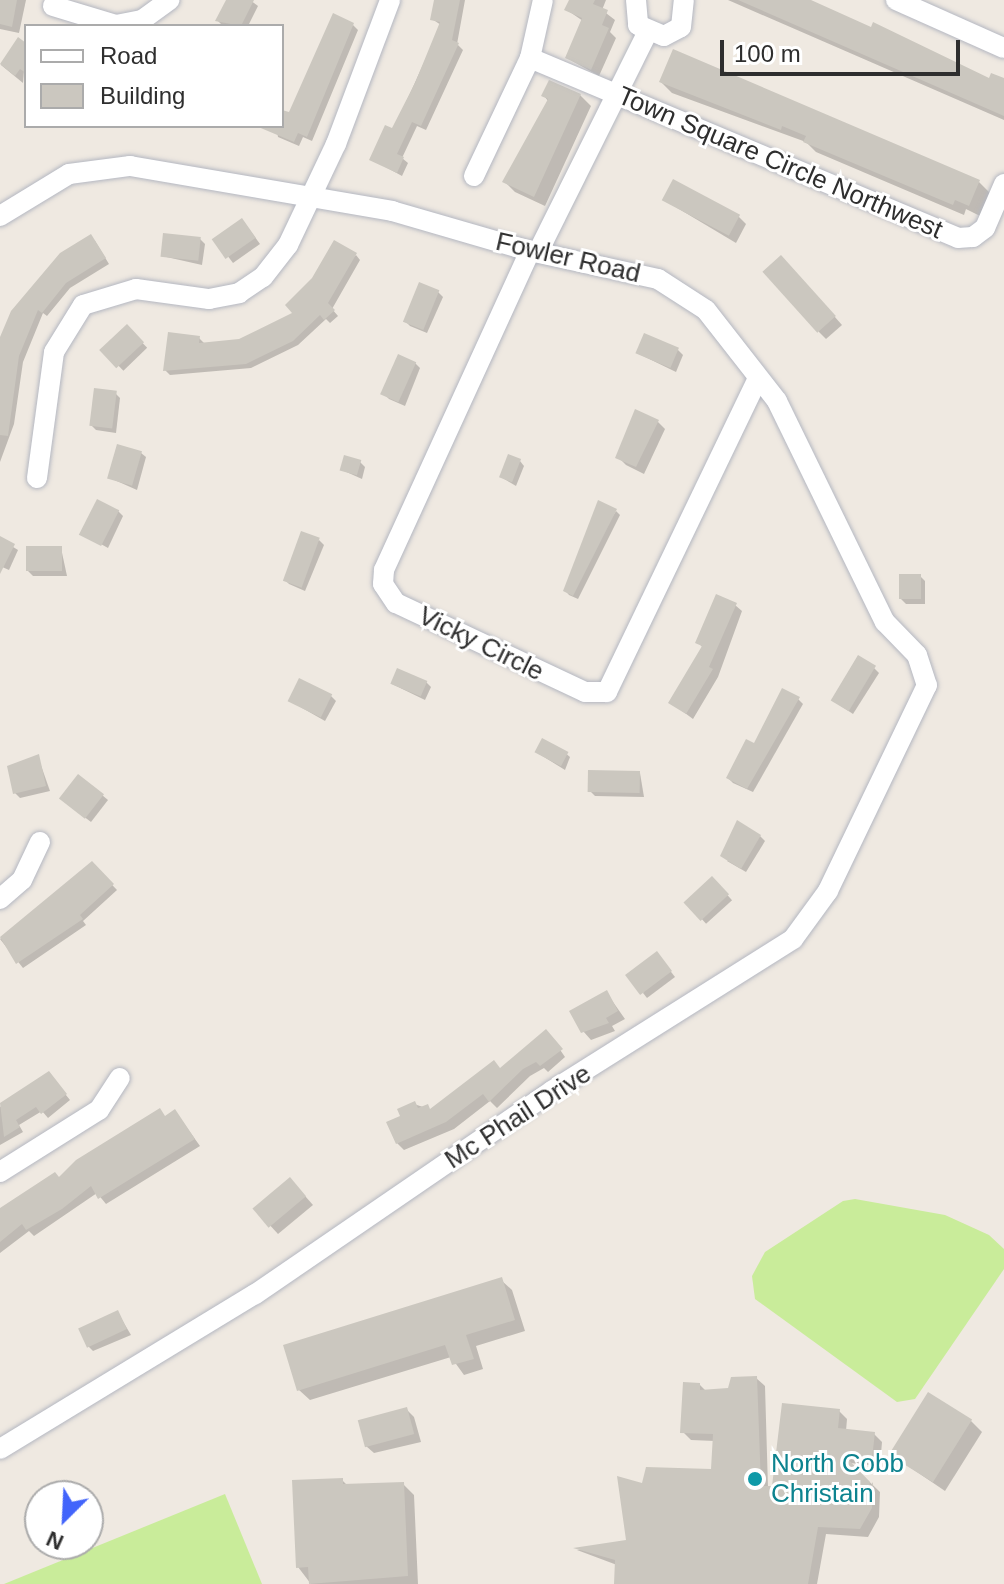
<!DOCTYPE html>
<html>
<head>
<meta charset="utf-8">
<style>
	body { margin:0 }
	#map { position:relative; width:1004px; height:1584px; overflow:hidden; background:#efe9e1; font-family:Helvetica,sans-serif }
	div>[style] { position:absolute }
	.pitch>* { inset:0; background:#c9ec9a }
	.shadow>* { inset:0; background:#0003; transform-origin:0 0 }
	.building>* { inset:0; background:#cbc7bf; transform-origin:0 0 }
	.roads { filter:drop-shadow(0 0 2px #b4b7c1) drop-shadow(0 0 2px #b4b7c1) }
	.street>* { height:20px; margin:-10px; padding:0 10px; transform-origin:10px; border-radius:10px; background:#fff }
	.dots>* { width:22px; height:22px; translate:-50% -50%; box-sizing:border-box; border:4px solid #fff; border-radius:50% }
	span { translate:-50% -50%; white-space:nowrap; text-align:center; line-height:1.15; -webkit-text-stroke:6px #fff; paint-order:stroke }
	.street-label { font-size:26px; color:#2e2e2e }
	.culture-label { font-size:26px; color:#0d838f }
	.left { translate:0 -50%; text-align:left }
	.legend { position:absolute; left:24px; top:24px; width:260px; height:104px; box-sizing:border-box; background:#fff; border:2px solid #ababab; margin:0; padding:10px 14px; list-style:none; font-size:24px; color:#2e2e2e }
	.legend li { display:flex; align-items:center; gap:16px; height:40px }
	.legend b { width:40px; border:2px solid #ababab }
	.north { position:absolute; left:24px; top:1480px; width:80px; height:80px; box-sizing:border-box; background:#fff; border:2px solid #ababab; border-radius:50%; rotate:204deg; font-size:22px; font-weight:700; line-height:32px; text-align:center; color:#2e2e2e }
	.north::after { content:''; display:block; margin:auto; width:28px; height:36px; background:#4264fb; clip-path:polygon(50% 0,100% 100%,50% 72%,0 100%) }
	.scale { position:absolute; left:720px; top:40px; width:240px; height:36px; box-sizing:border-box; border:4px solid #2e2e2e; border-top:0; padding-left:10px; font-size:24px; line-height:28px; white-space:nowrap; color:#2e2e2e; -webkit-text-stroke:6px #fff; paint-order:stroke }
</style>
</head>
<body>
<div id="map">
	<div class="pitch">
		<div style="clip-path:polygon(855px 1199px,945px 1215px,989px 1235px,1004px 1249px,1004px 1269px,915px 1399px,897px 1402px,755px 1299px,752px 1276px,765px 1252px,843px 1201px)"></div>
		<div style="clip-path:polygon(225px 1494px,262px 1584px,4px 1584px)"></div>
	</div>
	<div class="shadow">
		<div style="clip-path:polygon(0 0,26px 0,19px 33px,0 29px)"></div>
		<div style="clip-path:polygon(228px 0,250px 0,258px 6px,248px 26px,223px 26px,218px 21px)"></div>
		<div style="clip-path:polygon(436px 0,465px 0,457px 44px,463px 50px,426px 130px,417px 126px,402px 158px,408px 163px,402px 176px,371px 159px,393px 131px,441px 25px,432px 19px)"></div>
		<div style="clip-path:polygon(570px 0,606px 0,602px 10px,615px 20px,610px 32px,616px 38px,599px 76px,567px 58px,583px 21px,567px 10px)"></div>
		<div style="clip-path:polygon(728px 0,804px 0,990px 81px,1004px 81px,1004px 120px)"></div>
		<div style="clip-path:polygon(353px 25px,358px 30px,312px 141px,303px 137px,299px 146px,278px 137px,276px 126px,282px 126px)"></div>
		<div style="clip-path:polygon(18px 40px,26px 45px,23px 83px,1px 65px)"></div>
		<div style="clip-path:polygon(674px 52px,979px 182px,990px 193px,980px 216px,966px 209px,964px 215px,816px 152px,806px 142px,672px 93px,661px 82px)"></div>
		<div style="clip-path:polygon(580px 95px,591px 106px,545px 206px,515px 192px,505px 182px,549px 102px,544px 96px)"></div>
		<div style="clip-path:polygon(664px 200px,738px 216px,746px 224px,736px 243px)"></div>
		<div style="clip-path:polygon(246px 225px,260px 244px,233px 263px,215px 239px)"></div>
		<div style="clip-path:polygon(200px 239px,205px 244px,202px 265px,162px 256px)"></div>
		<div style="clip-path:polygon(95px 241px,109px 264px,70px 288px,47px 316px,43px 313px,23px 362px,14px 424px,0 462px,0 342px)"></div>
		<div style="clip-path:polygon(356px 255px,360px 260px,332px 309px,338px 316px,330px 323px,326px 319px,298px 345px,251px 368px,170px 375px,165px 370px,199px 338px,205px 344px,239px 341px,296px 314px)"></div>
		<div style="clip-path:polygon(789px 265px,842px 325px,826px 339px,819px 332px)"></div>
		<div style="clip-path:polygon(438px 292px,443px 297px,427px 333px,410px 326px,405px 321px)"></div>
		<div style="left:127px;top:327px;width:29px;height:33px;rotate:46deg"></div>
		<div style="clip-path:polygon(678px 350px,683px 355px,676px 372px,637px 353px)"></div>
		<div style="clip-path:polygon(415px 363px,420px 368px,405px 406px,389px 399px,384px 394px)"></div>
		<div style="clip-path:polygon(115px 393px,120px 398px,116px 433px,96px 430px,91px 425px)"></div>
		<div style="clip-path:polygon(657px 421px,665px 429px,644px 474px,626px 465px,618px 457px)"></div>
		<div style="clip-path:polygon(141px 453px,146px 457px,137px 490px,110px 478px)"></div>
		<div style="clip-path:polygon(520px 461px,524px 466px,516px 486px,501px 477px)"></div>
		<div style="clip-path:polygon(360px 462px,365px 467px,362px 479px,342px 470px)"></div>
		<div style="clip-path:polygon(118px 511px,123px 516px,108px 548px,83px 534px)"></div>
		<div style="clip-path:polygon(616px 511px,620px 515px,578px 599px,569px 595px,565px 590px)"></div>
		<div style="clip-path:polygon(0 539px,18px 550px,9px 570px,0 566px)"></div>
		<div style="clip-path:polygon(319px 540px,324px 545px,305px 591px,289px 584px,284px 579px)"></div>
		<div style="clip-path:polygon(61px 548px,67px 576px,33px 576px,28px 571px)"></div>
		<div style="clip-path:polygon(920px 576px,925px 581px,925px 604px,906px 604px,901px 599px)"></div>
		<div style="clip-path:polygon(735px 605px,742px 611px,718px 677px,693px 719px,670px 702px,703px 648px,698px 642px)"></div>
		<div style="clip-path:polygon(874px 668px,879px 673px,853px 714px,832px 700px)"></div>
		<div style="clip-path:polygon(426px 682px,431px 687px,425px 700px,392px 684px)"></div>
		<div style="clip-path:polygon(331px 696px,336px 701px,325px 721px,290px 701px)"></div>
		<div style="clip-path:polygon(798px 699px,803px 704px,753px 792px,733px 783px,728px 778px)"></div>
		<div style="clip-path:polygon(536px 752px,564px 752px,570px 757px,565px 770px)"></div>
		<div style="clip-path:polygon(38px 757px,50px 791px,20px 798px,15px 793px)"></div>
		<div style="clip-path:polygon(640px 773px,644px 797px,595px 796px,590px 791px)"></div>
		<div style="clip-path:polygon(79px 776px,108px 800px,91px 822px,66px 803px)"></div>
		<div style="clip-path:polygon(760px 836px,765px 841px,746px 872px,727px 861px)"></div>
		<div style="clip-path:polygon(92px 864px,117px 890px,83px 921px,86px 925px,23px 968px,0 939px)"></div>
		<div style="left:712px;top:878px;width:30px;height:35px;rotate:48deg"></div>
		<div style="clip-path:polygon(661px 959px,675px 977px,647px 998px,643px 993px)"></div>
		<div style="clip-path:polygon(606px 992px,625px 1019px,612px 1026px,615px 1031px,591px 1040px,583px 1031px)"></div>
		<div style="clip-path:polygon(552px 1038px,565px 1057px,548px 1072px,544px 1068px,530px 1076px,497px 1108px,490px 1101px,454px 1129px,404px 1150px,397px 1143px,403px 1117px,414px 1104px,432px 1110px)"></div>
		<div style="clip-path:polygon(53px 1079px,70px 1100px,48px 1118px,42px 1111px,19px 1125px,23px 1132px,0 1145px,0 1107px)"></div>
		<div style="clip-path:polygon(175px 1111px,200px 1146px,106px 1204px,97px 1193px,34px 1236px,29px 1231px,0 1253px,0 1211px)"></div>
		<div style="clip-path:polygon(298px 1188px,313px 1205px,278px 1234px,255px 1209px)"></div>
		<div style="clip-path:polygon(501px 1280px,512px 1290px,525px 1331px,476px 1346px,483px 1369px,464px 1375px,451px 1357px,310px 1400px,299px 1390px)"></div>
		<div style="clip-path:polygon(118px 1313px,131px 1335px,93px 1351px,88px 1346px)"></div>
		<div style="clip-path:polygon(756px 1378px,765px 1386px,768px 1488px,774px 1488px,839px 1411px,847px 1419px,846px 1431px,874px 1434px,882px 1442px,880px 1466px,850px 1463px,880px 1492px,879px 1517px,868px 1537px,826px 1534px,817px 1584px,616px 1584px,617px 1565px,577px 1550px,629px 1542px,644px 1485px,713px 1472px,715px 1441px,691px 1440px,683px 1432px,700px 1385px,706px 1391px,730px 1390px)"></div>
		<div style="clip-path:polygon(406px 1409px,414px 1417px,421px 1442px,374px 1453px,366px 1446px)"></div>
		<div style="clip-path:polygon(971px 1421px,982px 1432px,945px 1491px,892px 1455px)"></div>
		<div style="clip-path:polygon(342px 1480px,348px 1486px,403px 1484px,414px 1495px,418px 1584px,311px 1584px,298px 1567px)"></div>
	</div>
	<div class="building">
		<div style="clip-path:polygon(0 0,17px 0,12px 27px,0 24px)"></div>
		<div style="clip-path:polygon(226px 0,254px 0,241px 26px,215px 21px)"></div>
		<div style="clip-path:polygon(434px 0,460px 0,452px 40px,459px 43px,421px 126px,412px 122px,397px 154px,404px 157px,397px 173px,369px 160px,385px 125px,392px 128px,415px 83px,440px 22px,430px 20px)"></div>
		<div style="clip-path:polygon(569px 0,595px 0,593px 4px,608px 10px,602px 25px,609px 28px,591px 70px,565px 58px,582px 18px,564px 10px)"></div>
		<div style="clip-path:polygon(738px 0,811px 0,871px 27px,873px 22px,989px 78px,991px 73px,1004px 78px,1004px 116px)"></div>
		<div style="clip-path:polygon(333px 13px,354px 23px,307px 137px,298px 133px,294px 142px,256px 126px,282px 126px,282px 110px,289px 112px)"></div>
		<div style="clip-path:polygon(18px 37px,26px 43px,26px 73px,20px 69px,15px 76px,0 64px)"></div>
		<div style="clip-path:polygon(673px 49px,980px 180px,969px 206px,955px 200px,953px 205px,803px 142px,806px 136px,782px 126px,781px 130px,659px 82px)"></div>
		<div style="clip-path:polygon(549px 80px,581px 94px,534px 197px,502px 182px,548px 99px,541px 96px)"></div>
		<div style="left:673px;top:179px;width:76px;height:24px;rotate:28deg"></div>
		<div style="left:242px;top:218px;width:24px;height:37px;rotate:55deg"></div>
		<div style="left:163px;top:233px;width:38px;height:24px;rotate:6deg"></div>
		<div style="clip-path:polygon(91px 234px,106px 258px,66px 283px,42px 313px,38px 310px,19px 356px,8px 436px,0 435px,0 337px,11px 311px,60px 253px)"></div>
		<div style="clip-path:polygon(334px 240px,357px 253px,328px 303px,335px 310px,324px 320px,320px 315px,293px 341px,246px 364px,163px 371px,168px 332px,200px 336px,199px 343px,239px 339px,292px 313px,285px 305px,312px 278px)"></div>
		<div style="left:781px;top:255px;width:82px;height:25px;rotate:48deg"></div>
		<div style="left:419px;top:282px;width:22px;height:43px;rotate:22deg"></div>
		<div style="left:127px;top:324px;width:25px;height:38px;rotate:47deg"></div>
		<div style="left:644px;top:333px;width:38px;height:22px;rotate:23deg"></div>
		<div style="left:398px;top:354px;width:20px;height:44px;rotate:24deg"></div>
		<div style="left:94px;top:388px;width:23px;height:38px;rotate:7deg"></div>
		<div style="clip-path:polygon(635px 409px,659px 420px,636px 467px,615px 458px)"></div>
		<div style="left:117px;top:444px;width:26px;height:36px;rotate:16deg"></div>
		<div style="left:508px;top:454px;width:14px;height:25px;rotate:21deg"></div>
		<div style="left:344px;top:455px;width:18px;height:16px;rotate:16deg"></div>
		<div style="left:97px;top:499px;width:25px;height:40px;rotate:27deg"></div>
		<div style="clip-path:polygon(598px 500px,617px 509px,573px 596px,563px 591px)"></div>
		<div style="left:301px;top:531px;width:20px;height:53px;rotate:20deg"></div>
		<div style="clip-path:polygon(0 536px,15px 544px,0 574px)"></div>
		<div style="left:26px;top:546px;width:36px;height:25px"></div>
		<div style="left:899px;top:574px;width:22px;height:25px"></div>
		<div style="clip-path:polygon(716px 594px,737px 603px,709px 667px,713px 669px,686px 714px,668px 703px,702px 646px,695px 643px)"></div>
		<div style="left:858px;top:655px;width:21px;height:53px;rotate:31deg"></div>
		<div style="left:397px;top:668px;width:33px;height:17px;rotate:23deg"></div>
		<div style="left:299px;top:678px;width:37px;height:26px;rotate:26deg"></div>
		<div style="clip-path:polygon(782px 688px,800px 697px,747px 789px,726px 778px,746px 739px,754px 743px)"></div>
		<div style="left:542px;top:738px;width:30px;height:16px;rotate:28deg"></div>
		<div style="clip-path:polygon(39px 754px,46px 786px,13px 794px,7px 766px)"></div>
		<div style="left:588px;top:770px;width:52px;height:22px;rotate:1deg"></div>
		<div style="left:78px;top:774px;width:33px;height:31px;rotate:38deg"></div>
		<div style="clip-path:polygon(737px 820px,761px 835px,741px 869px,720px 856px)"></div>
		<div style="clip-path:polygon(92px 861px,114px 884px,80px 915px,83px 919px,16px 964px,0 937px)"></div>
		<div style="left:712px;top:876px;width:25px;height:39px;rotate:47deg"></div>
		<div style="left:657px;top:951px;width:25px;height:40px;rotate:53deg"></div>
		<div style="clip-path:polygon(607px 990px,618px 1011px,606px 1018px,609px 1023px,581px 1033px,569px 1011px)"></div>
		<div style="clip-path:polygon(546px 1029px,563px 1049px,540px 1066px,536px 1062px,523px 1069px,489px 1102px,483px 1094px,446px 1122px,396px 1144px,386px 1122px,400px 1116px,397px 1109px,415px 1101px,418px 1108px,428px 1104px,430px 1109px,494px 1060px,500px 1068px)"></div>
		<div style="clip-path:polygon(49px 1071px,67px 1094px,41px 1114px,36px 1107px,16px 1120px,20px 1127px,4px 1137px,0 1103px)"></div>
		<div style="clip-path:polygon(160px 1108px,165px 1116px,175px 1109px,195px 1139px,98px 1199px,91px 1186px,62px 1209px,26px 1230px,22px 1224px,0 1242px,0 1208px,55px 1172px,59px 1177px,76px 1160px)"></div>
		<div style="left:290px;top:1177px;width:25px;height:49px;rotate:50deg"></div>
		<div style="clip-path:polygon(502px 1277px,515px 1320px,466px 1335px,474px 1359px,452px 1365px,445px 1345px,297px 1391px,283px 1345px)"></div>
		<div style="left:118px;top:1310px;width:21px;height:44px;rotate:65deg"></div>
		<div style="clip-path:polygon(757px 1376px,761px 1486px,772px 1486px,782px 1403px,840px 1409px,838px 1428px,875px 1432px,872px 1459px,845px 1456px,870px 1482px,869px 1489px,873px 1482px,872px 1508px,860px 1529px,818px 1527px,808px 1584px,614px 1584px,615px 1560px,573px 1548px,626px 1540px,617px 1476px,642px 1483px,646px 1467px,711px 1469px,713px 1434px,680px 1433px,683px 1382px,700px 1383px,700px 1390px,728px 1388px,731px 1377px)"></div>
		<div style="left:928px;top:1392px;width:52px;height:74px;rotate:32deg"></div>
		<div style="left:407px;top:1407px;width:28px;height:51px;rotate:75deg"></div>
		<div style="clip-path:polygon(343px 1478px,343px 1484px,404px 1482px,408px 1576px,309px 1584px,308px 1567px,296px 1568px,292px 1480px)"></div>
	</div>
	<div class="roads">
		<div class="street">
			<div style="left:636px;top:0;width:25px;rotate:85deg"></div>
			<div style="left:638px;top:25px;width:28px;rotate:23deg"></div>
			<div style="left:664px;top:36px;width:19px;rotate:-28deg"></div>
			<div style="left:681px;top:27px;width:27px;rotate:-84deg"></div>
			<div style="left:896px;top:0;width:118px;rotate:24deg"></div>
			<div style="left:53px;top:6px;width:66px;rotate:16.8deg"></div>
			<div style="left:116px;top:25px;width:26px;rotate:-11deg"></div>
			<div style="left:142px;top:20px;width:34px;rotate:-36deg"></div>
			<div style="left:530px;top:58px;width:464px;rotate:22.8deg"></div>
			<div style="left:958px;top:238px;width:15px;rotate:-4deg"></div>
			<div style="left:973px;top:237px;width:15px;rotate:-37deg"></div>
			<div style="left:985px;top:228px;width:48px;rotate:-66.6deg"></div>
			<div style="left:474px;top:176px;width:131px;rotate:-64.6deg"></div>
			<div style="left:530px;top:58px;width:59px;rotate:-77.4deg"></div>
			<div style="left:0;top:216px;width:81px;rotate:-31.3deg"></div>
			<div style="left:69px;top:174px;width:62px;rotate:-7.5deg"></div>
			<div style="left:130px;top:166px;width:266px;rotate:9.7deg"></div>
			<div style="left:392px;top:211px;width:144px;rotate:16.2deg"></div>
			<div style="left:530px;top:251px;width:131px;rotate:12.3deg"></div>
			<div style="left:658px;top:279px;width:57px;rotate:32.9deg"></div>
			<div style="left:706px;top:310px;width:115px;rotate:52deg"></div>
			<div style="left:777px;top:401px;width:246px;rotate:64deg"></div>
			<div style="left:885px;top:622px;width:46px;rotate:45.9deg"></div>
			<div style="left:917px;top:655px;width:32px;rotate:72deg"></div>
			<div style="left:927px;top:685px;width:229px;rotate:115.7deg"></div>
			<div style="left:828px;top:891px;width:59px;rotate:126.1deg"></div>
			<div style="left:793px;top:939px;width:285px;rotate:147.8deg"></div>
			<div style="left:552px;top:1091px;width:360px;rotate:145.6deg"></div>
			<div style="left:255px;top:1294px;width:298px;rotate:148.7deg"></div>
			<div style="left:530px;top:251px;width:351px;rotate:114.6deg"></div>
			<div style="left:384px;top:570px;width:14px;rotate:94deg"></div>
			<div style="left:383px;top:584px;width:23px;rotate:56deg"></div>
			<div style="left:396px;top:603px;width:209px;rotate:25.2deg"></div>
			<div style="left:585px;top:692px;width:22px"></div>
			<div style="left:607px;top:692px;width:345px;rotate:-64.3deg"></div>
			<div style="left:538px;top:252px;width:245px;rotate:-63.5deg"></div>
			<div style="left:37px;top:478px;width:127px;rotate:-82.3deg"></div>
			<div style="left:54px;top:352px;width:55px;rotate:-58.3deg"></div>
			<div style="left:83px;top:305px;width:55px;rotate:-16.8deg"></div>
			<div style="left:136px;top:289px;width:74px;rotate:7.8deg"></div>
			<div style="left:209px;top:299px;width:31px;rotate:-11deg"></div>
			<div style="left:239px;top:293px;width:29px;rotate:-34deg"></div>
			<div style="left:263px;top:277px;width:41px;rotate:-52deg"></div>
			<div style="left:288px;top:245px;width:112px;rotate:-64.6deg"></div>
			<div style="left:336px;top:144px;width:154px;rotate:-69.4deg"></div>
			<div style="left:0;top:899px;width:29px;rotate:-41deg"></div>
			<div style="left:22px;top:880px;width:42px;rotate:-64.7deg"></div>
			<div style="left:0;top:1172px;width:117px;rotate:-32.1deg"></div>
			<div style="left:99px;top:1110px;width:38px;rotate:-57deg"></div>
		</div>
	</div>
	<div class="dots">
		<div style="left:755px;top:1479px;background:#0f9aa8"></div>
	</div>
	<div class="street-label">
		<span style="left:780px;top:163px;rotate:23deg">Town Square Circle Northwest</span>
		<span style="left:568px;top:258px;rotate:13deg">Fowler Road</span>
		<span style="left:481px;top:644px;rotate:26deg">Vicky Circle</span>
		<span style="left:518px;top:1117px;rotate:-33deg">Mc Phail Drive</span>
	</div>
	<div class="culture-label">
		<span class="left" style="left:771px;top:1479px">North Cobb<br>Christain</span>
	</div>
	<ul class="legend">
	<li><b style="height:10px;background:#fff"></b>Road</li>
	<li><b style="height:22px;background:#cbc7bf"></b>Building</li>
	</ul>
	<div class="north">N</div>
	<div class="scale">100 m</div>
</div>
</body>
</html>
